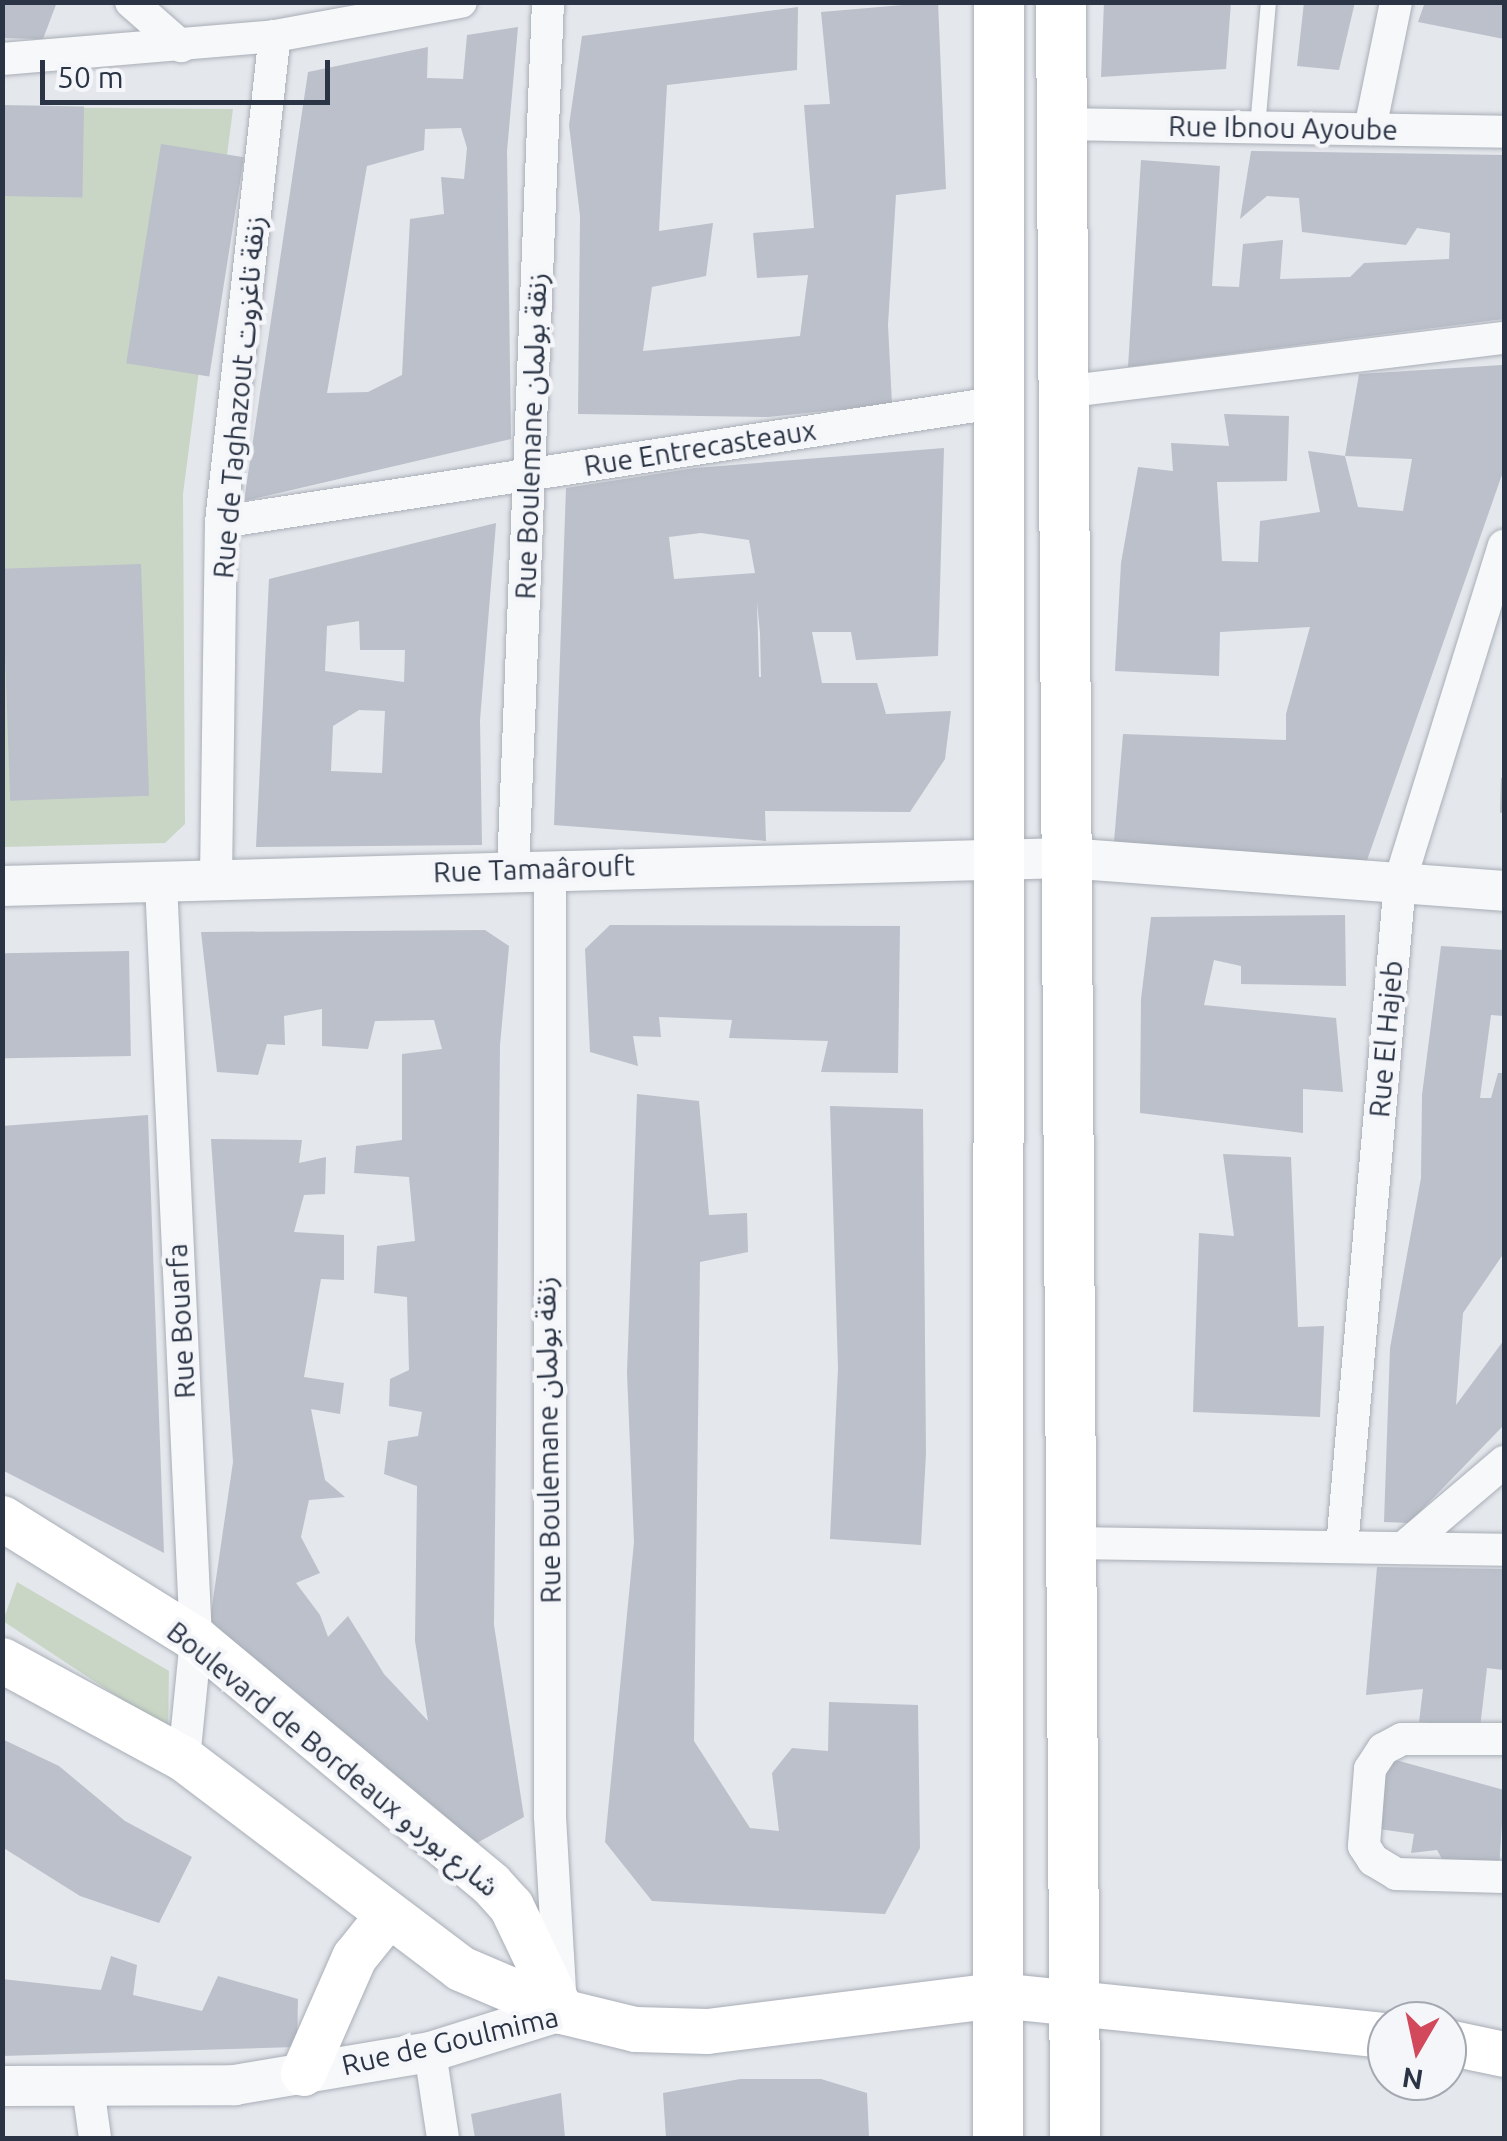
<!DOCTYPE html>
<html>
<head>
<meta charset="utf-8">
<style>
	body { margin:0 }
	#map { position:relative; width:1507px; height:2141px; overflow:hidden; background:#e4e7ec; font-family:Ubuntu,"Noto Sans Arabic",sans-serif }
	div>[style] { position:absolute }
	.green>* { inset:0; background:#c9d6c5 }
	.building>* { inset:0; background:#bbc0ca; transform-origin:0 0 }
	.roads { filter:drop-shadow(0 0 2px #a9aeb7) drop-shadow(0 0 2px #a9aeb7) }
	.service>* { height:15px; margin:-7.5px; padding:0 7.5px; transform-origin:7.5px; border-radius:7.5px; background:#f7f8fa }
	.minor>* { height:32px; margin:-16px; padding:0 16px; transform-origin:16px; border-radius:16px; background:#f7f8fa }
	.tertiary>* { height:40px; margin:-20px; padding:0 20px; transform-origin:20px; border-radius:20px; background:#f7f8fa }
	.secondary>* { height:45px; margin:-22.5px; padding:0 22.5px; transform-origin:22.5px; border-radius:22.5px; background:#fff }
	.primary>* { height:50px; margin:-25px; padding:0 25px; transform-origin:25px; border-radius:25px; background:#fff }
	span { translate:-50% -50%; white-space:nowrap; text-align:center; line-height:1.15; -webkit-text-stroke:9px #f4f6f9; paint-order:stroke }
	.street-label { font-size:28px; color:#2b3445 }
	.frame { position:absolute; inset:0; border:5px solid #2b3445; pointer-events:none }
	.north { position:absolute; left:1367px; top:2001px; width:100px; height:100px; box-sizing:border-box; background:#f4f6f9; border:2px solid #a4a8b1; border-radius:50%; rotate:189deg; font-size:28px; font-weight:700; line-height:40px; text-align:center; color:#2b3445 }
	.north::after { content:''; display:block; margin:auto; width:35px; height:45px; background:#d1495b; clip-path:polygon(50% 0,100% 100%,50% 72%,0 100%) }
	.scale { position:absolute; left:40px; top:60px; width:290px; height:45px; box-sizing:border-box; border:5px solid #2b3445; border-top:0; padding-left:12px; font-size:30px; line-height:35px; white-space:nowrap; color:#2b3445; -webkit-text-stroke:8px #f4f6f9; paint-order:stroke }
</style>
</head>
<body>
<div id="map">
	<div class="green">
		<div style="clip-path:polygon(3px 107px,233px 109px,183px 494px,185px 824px,165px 843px,3px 847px)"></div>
		<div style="clip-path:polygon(17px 1582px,169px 1671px,168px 1730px,3px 1621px)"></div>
	</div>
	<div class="building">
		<div style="clip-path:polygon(2px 2px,57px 2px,43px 39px,2px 38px)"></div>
		<div style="clip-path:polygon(938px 2px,946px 189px,896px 195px,888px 325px,892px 404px,768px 417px,578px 414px,580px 216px,569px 125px,582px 36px,798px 7px,797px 70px,667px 85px,659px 231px,713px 223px,706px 276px,652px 287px,643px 351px,800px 336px,808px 275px,757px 278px,753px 233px,814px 228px,804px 105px,830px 104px,821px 12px)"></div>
		<div style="clip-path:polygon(1104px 2px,1231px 2px,1226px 69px,1101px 77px)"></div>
		<div style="clip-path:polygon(1304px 2px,1355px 2px,1339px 70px,1297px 66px)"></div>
		<div style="clip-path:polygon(1425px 2px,1504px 2px,1504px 39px,1418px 22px)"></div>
		<div style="clip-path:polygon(evenodd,518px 27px,507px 151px,511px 439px,244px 501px,308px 72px,428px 47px,427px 78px,463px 79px,467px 35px,518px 27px,461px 128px,467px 148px,464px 179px,441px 177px,444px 214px,410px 219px,402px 375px,368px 392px,327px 393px,367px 166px,424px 150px,425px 129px,461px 128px)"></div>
		<div style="left:2px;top:105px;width:82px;height:91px;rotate:1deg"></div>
		<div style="left:161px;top:144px;width:84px;height:222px;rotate:9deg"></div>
		<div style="clip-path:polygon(1251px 151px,1504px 155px,1504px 319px,1128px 367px,1141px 160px,1220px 166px,1212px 286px,1239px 287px,1243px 244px,1283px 240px,1280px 279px,1350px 277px,1364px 263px,1449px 259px,1450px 233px,1417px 228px,1406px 245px,1302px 232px,1299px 198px,1267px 196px,1240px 219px)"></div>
		<div style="clip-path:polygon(evenodd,1502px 365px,1504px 469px,1365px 866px,1114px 842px,1123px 734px,1286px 740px,1286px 714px,1310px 627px,1220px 632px,1219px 676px,1115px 671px,1121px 563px,1138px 467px,1173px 471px,1171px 443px,1229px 446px,1224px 414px,1289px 416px,1287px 481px,1217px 482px,1222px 561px,1258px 562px,1260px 521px,1320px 512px,1308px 451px,1345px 456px,1359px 374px,1502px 365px,1345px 456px,1412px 459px,1403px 511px,1358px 507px,1345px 456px)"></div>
		<div style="clip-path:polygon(evenodd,944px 448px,938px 656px,856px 660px,851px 632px,812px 632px,822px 683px,877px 683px,886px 714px,951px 711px,945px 759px,910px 812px,765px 811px,766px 841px,554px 825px,566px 488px,695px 468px,944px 448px,701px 533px,749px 540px,755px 573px,674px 579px,669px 537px,701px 533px,944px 448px,757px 602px,760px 633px,761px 677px,759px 677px,757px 602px)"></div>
		<div style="clip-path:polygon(evenodd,496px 523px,480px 720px,482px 845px,256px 847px,269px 579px,496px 523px,359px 621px,360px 650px,405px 650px,404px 682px,325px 671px,327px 626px,359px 621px,496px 523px,359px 710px,385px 711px,382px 773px,331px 771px,333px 726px,359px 710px)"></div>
		<div style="left:141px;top:564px;width:232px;height:139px;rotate:88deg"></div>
		<div style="clip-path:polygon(1501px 778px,1504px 778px,1504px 812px,1500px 813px)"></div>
		<div style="clip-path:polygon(1345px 915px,1346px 986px,1241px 984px,1241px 966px,1214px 960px,1204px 1005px,1336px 1018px,1343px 1092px,1303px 1089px,1303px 1133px,1140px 1113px,1141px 999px,1151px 917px)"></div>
		<div style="clip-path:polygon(610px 925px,900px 926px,898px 1073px,821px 1072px,828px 1041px,729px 1038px,732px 1020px,659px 1017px,661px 1037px,633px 1036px,638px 1066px,590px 1052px,585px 949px)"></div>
		<div style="clip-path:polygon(485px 930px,509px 946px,500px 1045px,494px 1625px,524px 1817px,457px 1854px,210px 1620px,233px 1462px,211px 1139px,302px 1140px,299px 1163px,326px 1157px,325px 1194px,304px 1195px,294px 1232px,344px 1235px,344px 1280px,321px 1279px,304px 1377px,344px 1383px,340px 1414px,311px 1409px,325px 1480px,345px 1497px,309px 1500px,301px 1537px,320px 1573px,296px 1583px,320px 1615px,328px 1637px,348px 1616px,384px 1674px,428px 1721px,415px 1641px,417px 1486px,384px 1474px,388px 1441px,418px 1436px,422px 1412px,389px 1406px,390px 1379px,409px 1370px,407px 1297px,374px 1293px,377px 1246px,415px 1241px,409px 1177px,354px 1173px,356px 1146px,402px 1140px,402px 1054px,442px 1049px,434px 1020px,375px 1021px,368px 1049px,322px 1046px,322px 1009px,284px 1016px,285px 1045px,267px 1044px,258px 1075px,217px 1072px,201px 932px)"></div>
		<div style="clip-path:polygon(1441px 946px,1504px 950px,1504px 1016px,1491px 1015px,1480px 1098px,1491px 1098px,1498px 1073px,1504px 1073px,1504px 1253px,1463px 1313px,1456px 1405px,1504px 1340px,1504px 1425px,1409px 1523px,1384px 1522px,1390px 1348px,1421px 1178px,1422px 1095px)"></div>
		<div style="left:129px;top:951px;width:105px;height:127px;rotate:89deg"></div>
		<div style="clip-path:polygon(637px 1094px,699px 1101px,709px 1215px,747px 1213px,748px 1252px,700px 1262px,694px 1741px,750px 1828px,779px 1831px,772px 1773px,792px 1748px,828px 1751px,829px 1702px,918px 1705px,920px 1848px,885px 1914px,652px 1901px,605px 1842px,634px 1542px,627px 1373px)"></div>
		<div style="clip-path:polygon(830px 1106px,923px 1109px,926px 1454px,921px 1545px,830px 1539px,838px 1368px)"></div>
		<div style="clip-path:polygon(148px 1115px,164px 1553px,2px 1470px,2px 1126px)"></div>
		<div style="clip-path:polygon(1223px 1154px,1291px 1157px,1298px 1327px,1324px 1326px,1320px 1417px,1193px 1412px,1199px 1233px,1234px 1236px)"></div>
		<div style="clip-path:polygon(1377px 1567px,1504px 1569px,1504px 1670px,1487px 1668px,1480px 1728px,1419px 1722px,1423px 1689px,1366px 1695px)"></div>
		<div style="clip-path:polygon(2px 1739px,59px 1766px,125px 1821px,192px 1857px,159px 1923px,80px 1896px,2px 1847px)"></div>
		<div style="clip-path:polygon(1385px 1757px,1504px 1790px,1499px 1871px,1447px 1868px,1437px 1850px,1411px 1853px,1414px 1834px,1372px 1828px)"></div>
		<div style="clip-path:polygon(111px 1956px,137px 1965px,133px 1995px,202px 2011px,218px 1976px,298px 1999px,297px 2047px,2px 2056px,2px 1979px,101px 1990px)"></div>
		<div style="clip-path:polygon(740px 2079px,821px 2079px,867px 2093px,869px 2138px,666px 2138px,663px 2093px)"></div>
		<div style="clip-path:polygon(561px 2093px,565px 2138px,475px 2138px,471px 2114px)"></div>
	</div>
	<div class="roads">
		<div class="service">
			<div style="left:1257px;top:127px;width:125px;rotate:-85deg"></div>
		</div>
		<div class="minor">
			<div style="left:131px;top:2px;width:67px;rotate:41.3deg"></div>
			<div style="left:2px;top:59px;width:274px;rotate:-4.8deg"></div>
			<div style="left:275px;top:36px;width:189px;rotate:-10.4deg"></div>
			<div style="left:1062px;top:124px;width:442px;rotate:1deg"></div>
			<div style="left:1370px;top:129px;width:130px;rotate:-78.4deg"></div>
			<div style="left:1063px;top:392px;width:444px;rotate:-7deg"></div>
			<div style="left:221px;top:522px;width:789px;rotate:-8.75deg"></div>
			<div style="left:550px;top:868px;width:949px;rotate:90deg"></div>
			<div style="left:550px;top:1817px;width:176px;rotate:86.7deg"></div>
			<div style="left:513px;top:870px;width:869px;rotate:-87.69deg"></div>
			<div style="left:216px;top:879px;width:357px;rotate:-89.2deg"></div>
			<div style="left:221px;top:522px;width:489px;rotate:-83.7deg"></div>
			<div style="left:161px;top:883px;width:757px;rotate:87.35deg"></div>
			<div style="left:196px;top:1639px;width:121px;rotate:95.7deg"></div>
			<div style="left:1073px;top:1543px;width:431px;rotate:0.9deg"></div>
			<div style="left:1342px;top:1547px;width:669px;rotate:-85.02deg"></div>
			<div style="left:1400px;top:881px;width:351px;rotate:-72.8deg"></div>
			<div style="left:1403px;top:1548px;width:133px;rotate:-40.4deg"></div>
			<div style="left:1504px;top:1739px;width:102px;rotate:180deg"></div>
			<div style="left:1402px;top:1739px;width:21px;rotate:152deg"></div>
			<div style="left:1383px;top:1749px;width:24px;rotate:123deg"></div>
			<div style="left:1370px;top:1769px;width:77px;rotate:94.5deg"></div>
			<div style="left:1364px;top:1846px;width:17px;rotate:57deg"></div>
			<div style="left:1373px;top:1860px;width:27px;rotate:31deg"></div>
			<div style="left:1396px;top:1874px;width:108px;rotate:1.6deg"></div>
			<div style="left:430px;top:2052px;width:87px;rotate:81.4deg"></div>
			<div style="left:88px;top:2087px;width:51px;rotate:82.2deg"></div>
		</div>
		<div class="tertiary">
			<div style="left:2px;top:886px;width:1064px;rotate:-1.51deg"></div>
			<div style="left:1066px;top:858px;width:439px;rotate:4.3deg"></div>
			<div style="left:2px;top:2086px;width:233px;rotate:-0.2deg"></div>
			<div style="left:235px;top:2085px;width:198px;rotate:-9.6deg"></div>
			<div style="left:430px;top:2052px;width:137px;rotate:-17.4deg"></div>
		</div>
		<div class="secondary">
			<div style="left:2px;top:1518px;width:229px;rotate:32deg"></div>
			<div style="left:196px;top:1639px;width:383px;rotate:39.7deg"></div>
			<div style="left:491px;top:1884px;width:30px;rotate:48deg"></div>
			<div style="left:511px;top:1906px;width:116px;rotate:64.5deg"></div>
			<div style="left:2px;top:1660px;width:207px;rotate:28.5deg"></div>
			<div style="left:184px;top:1759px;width:346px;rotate:37.1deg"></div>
			<div style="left:460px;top:1968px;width:110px;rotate:23.1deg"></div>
			<div style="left:561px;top:2011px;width:76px;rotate:13.7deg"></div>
			<div style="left:635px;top:2029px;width:72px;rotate:1.6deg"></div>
			<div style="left:707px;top:2031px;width:292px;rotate:-7.1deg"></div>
			<div style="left:997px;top:1995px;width:392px;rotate:5.9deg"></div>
			<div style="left:1447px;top:2042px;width:58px;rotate:11.9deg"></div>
			<div style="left:303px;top:2073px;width:127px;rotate:-66.3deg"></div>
			<div style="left:354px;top:1957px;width:53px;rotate:-51.2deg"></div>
		</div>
		<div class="primary">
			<div style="left:1061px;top:2px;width:2136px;rotate:89.62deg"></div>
			<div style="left:998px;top:2138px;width:2136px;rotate:-89.97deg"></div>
		</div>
	</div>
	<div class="street-label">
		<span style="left:1283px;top:128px;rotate:1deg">Rue Ibnou Ayoube</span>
		<span style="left:239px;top:397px;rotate:-85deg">Rue de Taghazout زنقة تاغزوت</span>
		<span style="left:531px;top:436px;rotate:-88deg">Rue Boulemane زنقة بولمان</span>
		<span style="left:700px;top:448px;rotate:-9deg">Rue Entrecasteaux</span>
		<span style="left:534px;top:869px;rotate:-2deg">Rue Tamaârouft</span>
		<span style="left:1386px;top:1039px;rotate:-85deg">Rue El Hajeb</span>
		<span style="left:181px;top:1321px;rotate:-93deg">Rue Bouarfa</span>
		<span style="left:548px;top:1440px;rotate:-91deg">Rue Boulemane زنقة بولمان</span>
		<span style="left:333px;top:1759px;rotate:39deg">Boulevard de Bordeaux شارع بوردو</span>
		<span style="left:450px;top:2041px;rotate:-13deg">Rue de Goulmima</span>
	</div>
	<div class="frame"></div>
	<div class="north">N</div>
	<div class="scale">50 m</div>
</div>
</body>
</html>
